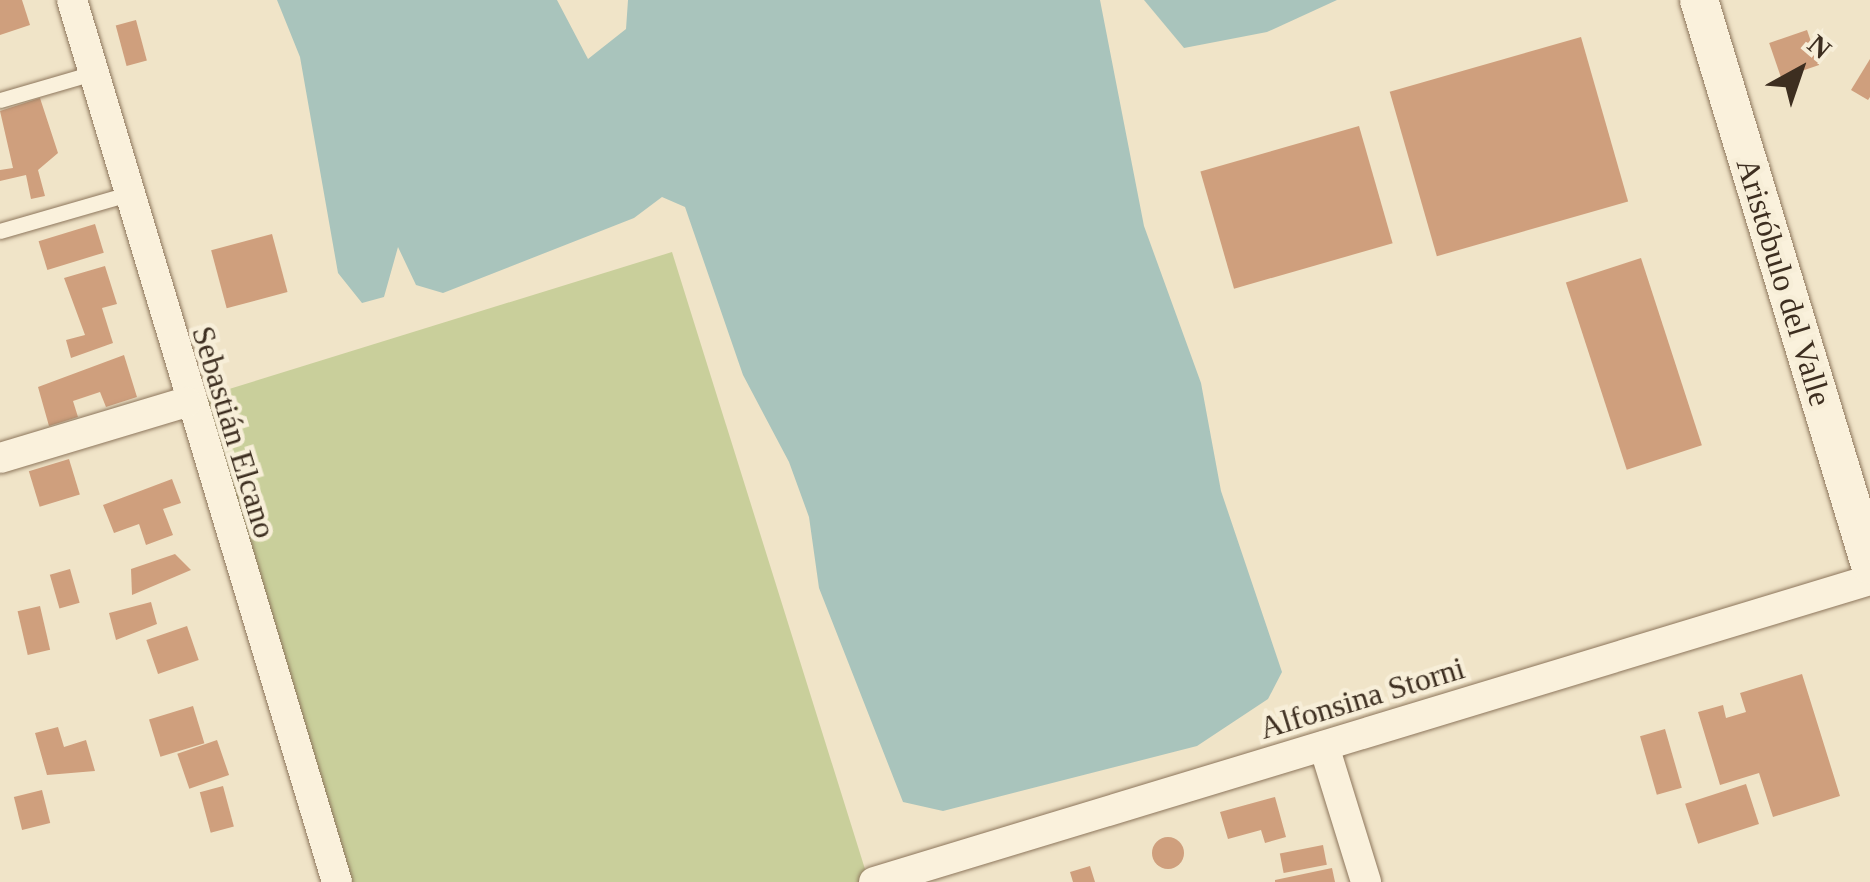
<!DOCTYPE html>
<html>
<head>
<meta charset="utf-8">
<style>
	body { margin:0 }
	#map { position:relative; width:1870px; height:882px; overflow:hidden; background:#f0e4c8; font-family:"Times New Roman",serif }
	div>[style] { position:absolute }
	.green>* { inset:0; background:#c9cf9b }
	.water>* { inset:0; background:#a9c4bc }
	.building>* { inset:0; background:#cf9f7d; transform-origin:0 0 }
	.round { border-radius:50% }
	.roads { filter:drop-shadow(0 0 2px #8d765c) drop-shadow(0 0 2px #8d765c) }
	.service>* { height:15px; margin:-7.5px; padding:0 7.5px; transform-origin:7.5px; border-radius:7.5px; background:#faf1dc }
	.minor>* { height:30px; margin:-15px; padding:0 15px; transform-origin:15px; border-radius:15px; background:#faf1dc }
	.tertiary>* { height:38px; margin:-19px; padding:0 19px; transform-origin:19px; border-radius:19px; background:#faf1dc }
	span { translate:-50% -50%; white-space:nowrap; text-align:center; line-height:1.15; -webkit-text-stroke:9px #f7eed8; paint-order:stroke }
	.street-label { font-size:32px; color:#3d2e20 }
	.north { position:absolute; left:1750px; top:20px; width:100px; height:100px; -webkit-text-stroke:8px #f7eed8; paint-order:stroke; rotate:40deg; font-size:28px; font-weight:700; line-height:40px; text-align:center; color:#3d2e20 }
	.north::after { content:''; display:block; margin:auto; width:35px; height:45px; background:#3d2e20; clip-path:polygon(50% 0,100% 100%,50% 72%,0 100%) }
</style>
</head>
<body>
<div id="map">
	<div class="green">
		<div style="clip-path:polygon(672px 252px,869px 882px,337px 882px,187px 402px)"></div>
	</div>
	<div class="water">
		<div style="clip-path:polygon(277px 0,557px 0,588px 59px,626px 29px,628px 0,1100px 0,1144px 226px,1201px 383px,1221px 491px,1282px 672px,1268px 699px,1197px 746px,943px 811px,903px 802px,819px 588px,809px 517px,789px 462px,743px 375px,685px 207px,662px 197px,634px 218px,443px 293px,416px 285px,398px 247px,384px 297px,362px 303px,338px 273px,300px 57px)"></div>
		<div style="clip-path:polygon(1144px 0,1337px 0,1267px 32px,1184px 48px)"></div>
	</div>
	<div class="building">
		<div style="clip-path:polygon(0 0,22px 0,30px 25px,0 35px)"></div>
		<div style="left:136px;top:20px;width:42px;height:21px;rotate:75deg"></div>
		<div style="left:1807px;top:30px;width:37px;height:40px;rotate:71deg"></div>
		<div style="left:1581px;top:37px;width:171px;height:199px;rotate:74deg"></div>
		<div style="clip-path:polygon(1870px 59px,1870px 97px,1868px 100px,1851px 90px)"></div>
		<div style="clip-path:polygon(40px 98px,58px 153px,38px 170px,45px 196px,31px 199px,26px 175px,0 181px,0 170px,13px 168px,0 111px)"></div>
		<div style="left:1359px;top:126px;width:122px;height:165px;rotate:74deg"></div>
		<div style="left:95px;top:224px;width:30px;height:59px;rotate:73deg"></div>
		<div style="left:272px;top:234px;width:60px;height:63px;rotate:75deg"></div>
		<div style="left:1641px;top:258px;width:197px;height:79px;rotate:72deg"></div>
		<div style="clip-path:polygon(105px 266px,117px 304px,102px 308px,113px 343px,71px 358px,66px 340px,85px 335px,64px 278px)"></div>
		<div style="clip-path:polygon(124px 355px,137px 397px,106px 407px,100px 392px,73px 401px,78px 417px,49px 426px,38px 387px)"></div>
		<div style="left:69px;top:459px;width:37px;height:42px;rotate:73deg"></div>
		<div style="clip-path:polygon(172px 479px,181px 503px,163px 509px,173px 535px,146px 545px,139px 524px,114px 533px,103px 505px)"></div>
		<div style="clip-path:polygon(175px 554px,191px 570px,132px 595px,131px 569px)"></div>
		<div style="left:70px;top:569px;width:35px;height:21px;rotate:74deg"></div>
		<div style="clip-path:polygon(151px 602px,157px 624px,116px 640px,109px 613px)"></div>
		<div style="left:40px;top:606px;width:45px;height:23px;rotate:77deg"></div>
		<div style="left:187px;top:626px;width:36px;height:43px;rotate:71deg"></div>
		<div style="clip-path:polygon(1802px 674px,1840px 796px,1773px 817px,1759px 773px,1720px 785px,1698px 712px,1723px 705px,1726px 718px,1746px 712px,1740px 693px)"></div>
		<div style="left:193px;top:706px;width:39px;height:46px;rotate:73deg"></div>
		<div style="clip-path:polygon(58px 727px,64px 747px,86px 740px,95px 771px,47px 775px,35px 733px)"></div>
		<div style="left:1665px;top:729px;width:61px;height:26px;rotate:74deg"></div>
		<div style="left:217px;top:740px;width:37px;height:42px;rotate:71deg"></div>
		<div style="left:1746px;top:784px;width:42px;height:64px;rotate:72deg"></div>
		<div style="left:223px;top:786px;width:42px;height:24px;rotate:75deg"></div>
		<div style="left:42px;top:790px;width:34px;height:29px;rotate:76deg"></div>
		<div style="clip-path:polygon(1275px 797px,1286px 837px,1265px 843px,1261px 830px,1228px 839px,1220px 812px)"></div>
		<div class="round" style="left:1152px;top:837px;width:32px;height:32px"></div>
		<div style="left:1323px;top:845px;width:20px;height:44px;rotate:79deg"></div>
		<div style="clip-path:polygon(1090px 866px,1095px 882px,1073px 882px,1070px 872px)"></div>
		<div style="clip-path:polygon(1332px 868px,1335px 882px,1275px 882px,1275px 880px)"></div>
	</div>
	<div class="roads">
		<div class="service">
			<div style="left:0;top:100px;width:97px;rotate:-16.2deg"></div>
			<div style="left:0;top:231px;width:133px;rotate:-16.1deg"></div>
		</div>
		<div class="minor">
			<div style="left:72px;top:0;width:921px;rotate:73.28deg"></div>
			<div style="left:0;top:458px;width:195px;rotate:-16.7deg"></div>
			<div style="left:1324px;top:746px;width:142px;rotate:72.8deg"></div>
			<div style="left:874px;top:882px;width:1041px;rotate:-16.87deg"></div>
		</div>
		<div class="tertiary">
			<div style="left:1699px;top:0;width:590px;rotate:73.16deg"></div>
		</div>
	</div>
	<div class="street-label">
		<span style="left:1784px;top:282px;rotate:73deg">Aristóbulo del Valle</span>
		<span style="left:234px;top:432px;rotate:73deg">Sebastián Elcano</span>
		<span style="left:1362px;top:698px;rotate:-17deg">Alfonsina Storni</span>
	</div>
	<div class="north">N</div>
</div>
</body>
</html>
